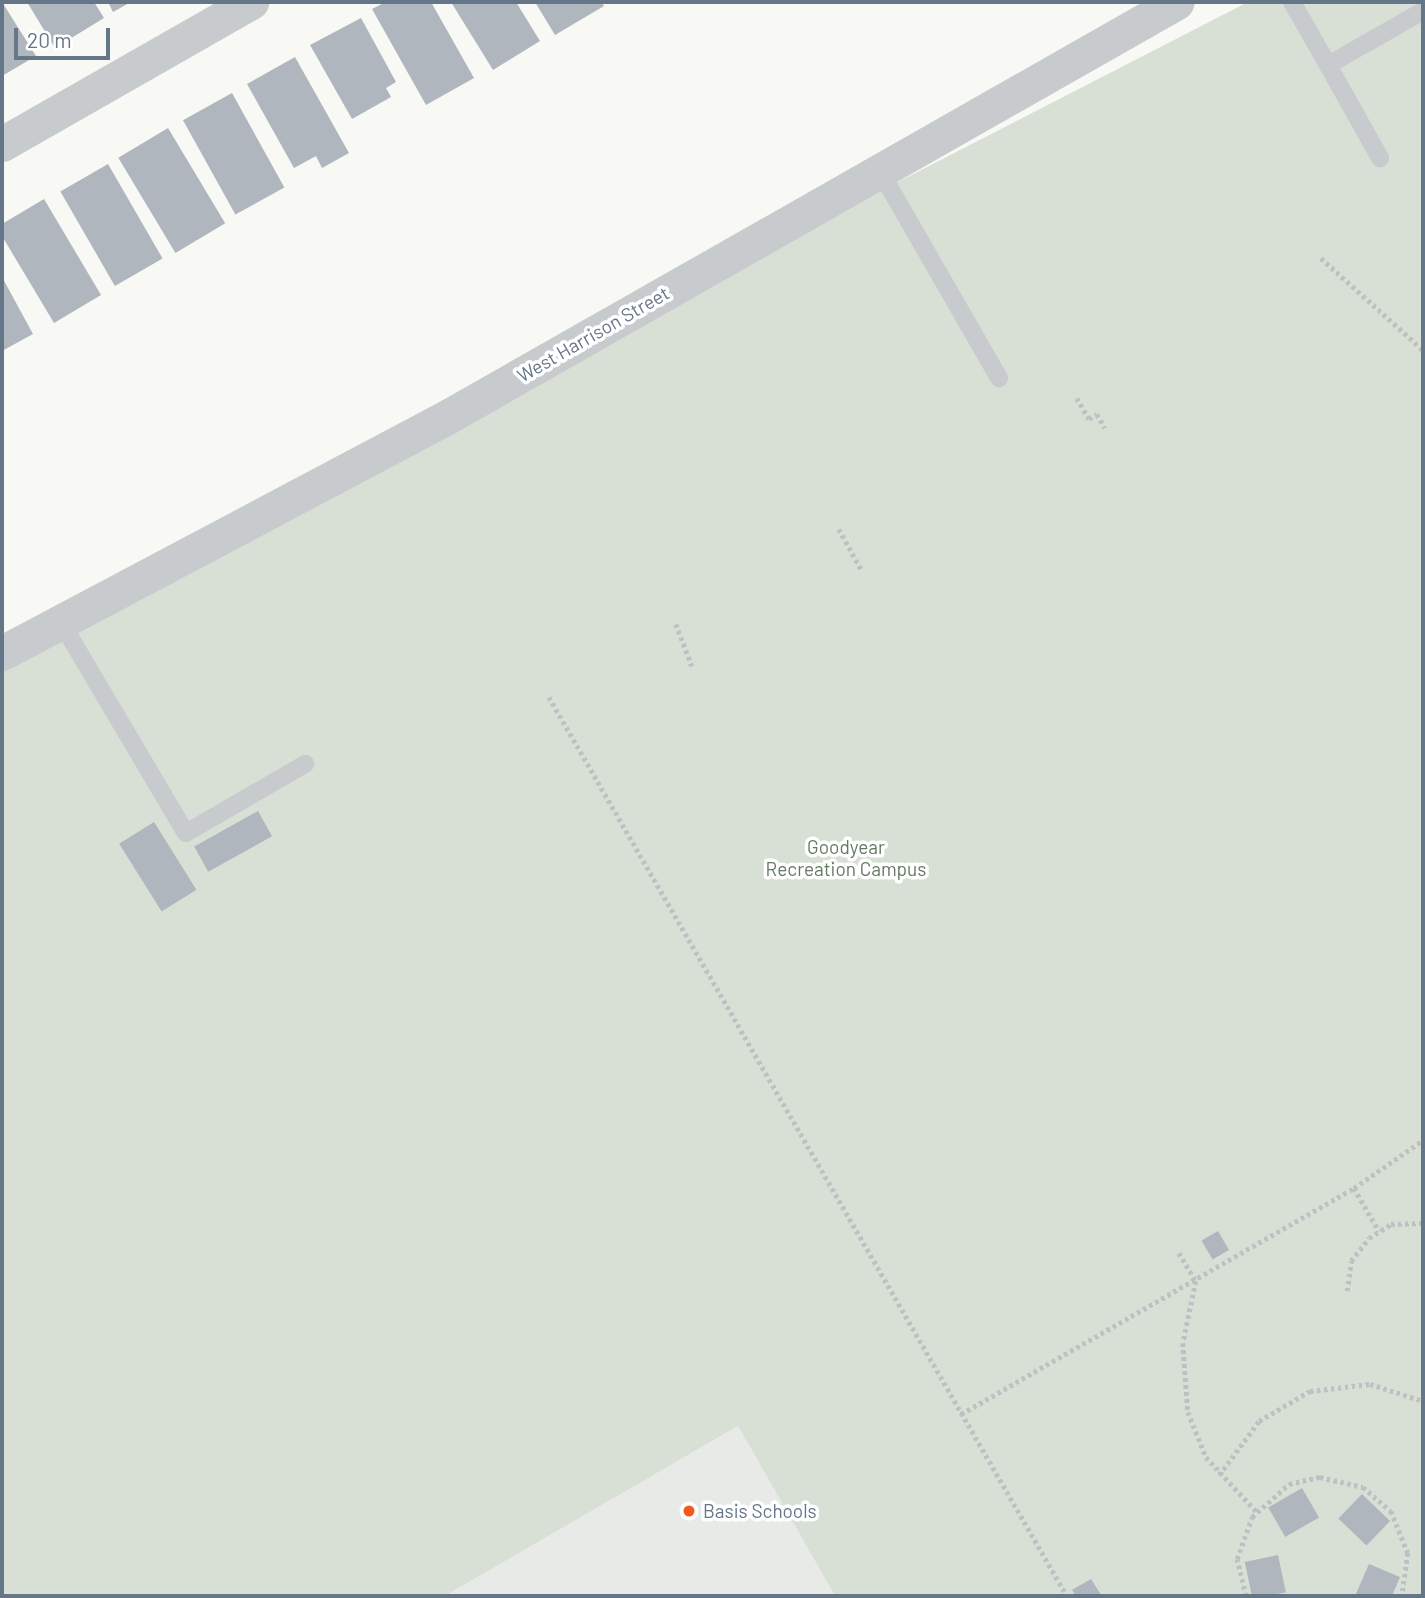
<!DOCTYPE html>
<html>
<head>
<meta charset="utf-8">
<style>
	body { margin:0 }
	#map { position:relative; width:1425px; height:1598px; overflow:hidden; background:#f8f8f4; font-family:Barlow,sans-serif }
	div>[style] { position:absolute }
	.built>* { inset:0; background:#e8eae8 }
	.green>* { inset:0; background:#d8e0d5 }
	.building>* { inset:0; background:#afb6bd; transform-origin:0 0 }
	.path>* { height:4.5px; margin-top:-2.25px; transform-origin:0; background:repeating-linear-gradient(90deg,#bec1c3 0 3.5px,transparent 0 7px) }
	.service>* { height:18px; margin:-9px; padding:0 9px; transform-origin:9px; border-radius:9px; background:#c7cbce }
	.minor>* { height:35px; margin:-17.5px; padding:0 17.5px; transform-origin:17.5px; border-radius:17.5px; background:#c7cbce }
	.dots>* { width:19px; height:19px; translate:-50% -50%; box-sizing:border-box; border:4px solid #fff; border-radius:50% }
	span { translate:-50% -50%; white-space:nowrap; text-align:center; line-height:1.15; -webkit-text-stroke:7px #fff; paint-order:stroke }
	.street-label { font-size:19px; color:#647688 }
	.park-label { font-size:19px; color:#637a60 }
	.poi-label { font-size:19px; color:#647688 }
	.left { translate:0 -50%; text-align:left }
	.frame { position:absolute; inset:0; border:4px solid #647688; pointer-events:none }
	.scale { position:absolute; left:14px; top:28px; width:96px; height:32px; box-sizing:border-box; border:4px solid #647688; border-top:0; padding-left:9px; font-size:21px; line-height:24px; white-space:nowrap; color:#647688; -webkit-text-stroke:5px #fff; paint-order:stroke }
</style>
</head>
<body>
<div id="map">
	<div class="built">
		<div style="clip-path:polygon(738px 1426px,835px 1596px,445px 1596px)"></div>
	</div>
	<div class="green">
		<div style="clip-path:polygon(1248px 2px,1423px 2px,1423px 1596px,835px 1596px,738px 1426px,445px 1596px,2px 1596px,2px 659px,516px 378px)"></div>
	</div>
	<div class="building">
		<div style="clip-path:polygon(2px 2px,36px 56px,2px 76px)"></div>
		<div style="clip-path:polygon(27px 2px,94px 2px,104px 18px,55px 48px)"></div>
		<div style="clip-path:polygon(108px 2px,131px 2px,113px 12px)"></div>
		<div style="clip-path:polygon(386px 2px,431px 2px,474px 78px,426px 105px,372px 9px)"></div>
		<div style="clip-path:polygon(451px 2px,516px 2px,540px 41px,493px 70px)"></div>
		<div style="clip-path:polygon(535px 2px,601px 2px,604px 6px,555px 35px)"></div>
		<div style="clip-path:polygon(361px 18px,396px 82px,386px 88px,391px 97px,352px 119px,310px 45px)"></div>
		<div style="clip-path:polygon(295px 57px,349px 153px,322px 168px,316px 156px,294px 168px,247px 84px)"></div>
		<div style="left:232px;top:93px;width:108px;height:56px;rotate:61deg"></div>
		<div style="left:168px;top:128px;width:111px;height:58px;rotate:59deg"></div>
		<div style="left:108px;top:164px;width:109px;height:55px;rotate:60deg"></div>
		<div style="clip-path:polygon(44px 199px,101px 295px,54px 323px,2px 236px,2px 224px)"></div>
		<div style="clip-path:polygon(2px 277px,33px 334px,2px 351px)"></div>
		<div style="left:258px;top:811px;width:29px;height:73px;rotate:61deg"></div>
		<div style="left:154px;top:822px;width:80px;height:41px;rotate:58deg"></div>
		<div style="left:1218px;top:1231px;width:22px;height:19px;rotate:60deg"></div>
		<div style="left:1302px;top:1488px;width:34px;height:39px;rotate:60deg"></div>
		<div style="left:1362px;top:1494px;width:39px;height:34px;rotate:44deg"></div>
		<div style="left:1278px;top:1555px;width:38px;height:34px;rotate:78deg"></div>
		<div style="clip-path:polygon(1369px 1564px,1400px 1577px,1392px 1596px,1355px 1596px)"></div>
		<div style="clip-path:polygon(1091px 1579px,1101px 1595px,1076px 1596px,1072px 1590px)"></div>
	</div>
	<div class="path">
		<div style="left:1321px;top:258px;width:137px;rotate:42deg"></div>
		<div style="left:1077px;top:398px;width:24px;rotate:60deg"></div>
		<div style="left:1089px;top:419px;width:9px;rotate:-32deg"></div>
		<div style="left:1097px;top:414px;width:16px;rotate:60deg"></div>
		<div style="left:839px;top:529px;width:46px;rotate:61.2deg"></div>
		<div style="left:676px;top:624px;width:45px;rotate:69.1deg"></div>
		<div style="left:549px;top:697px;width:1038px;rotate:60.05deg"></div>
		<div style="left:1354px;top:1188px;width:50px;rotate:59.8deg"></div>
		<div style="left:1179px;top:1253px;width:33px;rotate:59deg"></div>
		<div style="left:1196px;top:1281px;width:63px;rotate:101.8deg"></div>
		<div style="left:1183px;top:1343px;width:69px;rotate:85.9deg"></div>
		<div style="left:1188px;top:1412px;width:48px;rotate:68.2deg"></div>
		<div style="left:1206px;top:1457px;width:74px;rotate:47.2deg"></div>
		<div style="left:1347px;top:1291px;width:30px;rotate:-82deg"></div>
		<div style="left:1351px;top:1261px;width:29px;rotate:-52deg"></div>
		<div style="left:1369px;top:1238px;width:26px;rotate:-32deg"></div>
		<div style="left:1391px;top:1224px;width:32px;rotate:-2deg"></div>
		<div style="left:961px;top:1414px;width:453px;rotate:-29.9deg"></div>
		<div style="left:1354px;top:1188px;width:84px;rotate:-34.8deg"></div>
		<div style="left:1219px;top:1475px;width:67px;rotate:-53.5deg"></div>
		<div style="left:1259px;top:1421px;width:59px;rotate:-30.5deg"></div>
		<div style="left:1310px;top:1391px;width:60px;rotate:-6.7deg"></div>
		<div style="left:1370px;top:1384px;width:56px;rotate:17.8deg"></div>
		<div style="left:1246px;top:1596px;width:38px;rotate:-104deg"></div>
		<div style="left:1237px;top:1559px;width:45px;rotate:-70.3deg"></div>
		<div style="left:1252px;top:1517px;width:50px;rotate:-41.7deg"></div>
		<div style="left:1289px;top:1484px;width:32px;rotate:-13deg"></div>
		<div style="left:1320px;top:1477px;width:44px;rotate:13.1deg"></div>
		<div style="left:1363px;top:1487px;width:37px;rotate:41deg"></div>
		<div style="left:1391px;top:1511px;width:45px;rotate:68deg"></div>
		<div style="left:1408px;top:1553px;width:43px;rotate:97.9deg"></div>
	</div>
	<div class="service">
		<div style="left:1292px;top:2px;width:73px;rotate:60.3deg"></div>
		<div style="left:1328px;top:65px;width:109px;rotate:-29.6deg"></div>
		<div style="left:1328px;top:65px;width:107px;rotate:60.8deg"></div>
		<div style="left:880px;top:171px;width:239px;rotate:60.1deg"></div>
		<div style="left:61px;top:622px;width:245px;rotate:59.4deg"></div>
		<div style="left:186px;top:833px;width:138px;rotate:-30.1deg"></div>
	</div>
	<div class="minor">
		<div style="left:2px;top:144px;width:287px;rotate:-29.7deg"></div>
		<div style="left:2px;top:653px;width:506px;rotate:-27.93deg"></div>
		<div style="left:449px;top:416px;width:837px;rotate:-29.63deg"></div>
	</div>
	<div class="dots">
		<div style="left:689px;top:1511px;background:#f25a1b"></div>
	</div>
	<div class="street-label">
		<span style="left:593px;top:334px;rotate:-30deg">West Harrison Street</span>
	</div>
	<div class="park-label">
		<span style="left:846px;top:858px">Goodyear<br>Recreation Campus</span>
	</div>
	<div class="poi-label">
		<span class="left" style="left:703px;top:1511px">Basis Schools</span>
	</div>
	<div class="frame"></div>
	<div class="scale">20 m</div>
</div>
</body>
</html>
